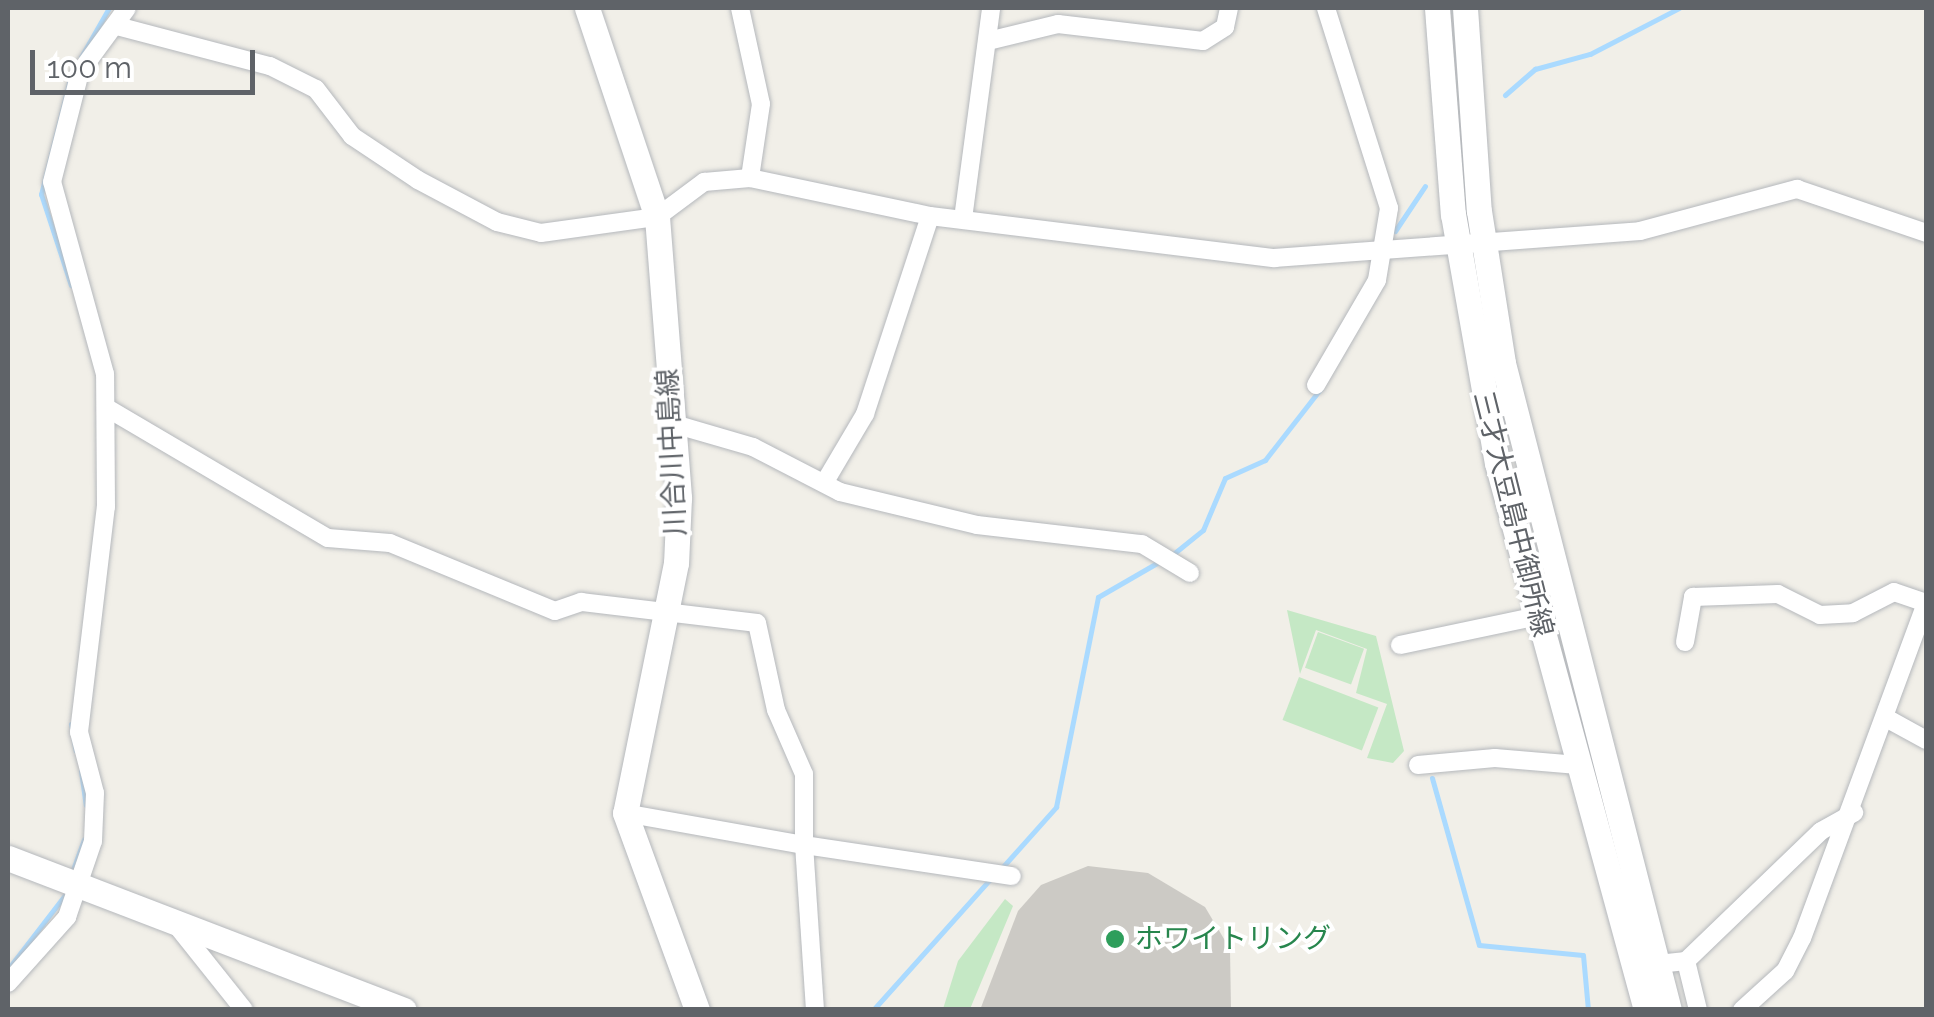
<!DOCTYPE html>
<html>
<head>
<meta charset="utf-8">
<style>
	body { margin:0 }
	#map { position:relative; width:1934px; height:1017px; overflow:hidden; background:#f1efe8; font-family:Raleway,"Noto Sans JP",sans-serif }
	div>[style] { position:absolute }
	.green>* { inset:0; background:#c5e8c5; transform-origin:0 0 }
	.stream>* { height:5px; margin:-2.5px; padding:0 2.5px; transform-origin:2.5px; border-radius:2.5px; background:#aadaff }
	.building>* { inset:0; background:#cccac5 }
	.roads { filter:drop-shadow(0 0 2px #b5b8bc) drop-shadow(0 0 2px #b5b8bc) }
	.street>* { height:18px; margin:-9px; padding:0 9px; transform-origin:9px; border-radius:9px; background:#fff }
	.secondary>* { height:25px; margin:-12.5px; padding:0 12.5px; transform-origin:12.5px; border-radius:12.5px; background:#fff }
	.dots>* { width:28px; height:28px; translate:-50% -50%; box-sizing:border-box; border:5px solid #fff; border-radius:50% }
	span { translate:-50% -50%; white-space:nowrap; text-align:center; line-height:1.15; -webkit-text-stroke:8px #fff; paint-order:stroke }
	.street-label { font-size:28px; color:#5f6368 }
	.leisure-label { font-size:28px; color:#27864d }
	.left { translate:0 -50%; text-align:left }
	.frame { position:absolute; inset:0; border:10px solid #5f6368; pointer-events:none }
	.scale { position:absolute; left:30px; top:50px; width:225px; height:45px; box-sizing:border-box; border:5px solid #5f6368; border-top:0; padding-left:12px; font-size:30px; line-height:35px; white-space:nowrap; color:#5f6368; -webkit-text-stroke:8px #fff; paint-order:stroke }
</style>
</head>
<body>
<div id="map">
	<div class="green">
		<div style="clip-path:polygon(1287px 610px,1376px 636px,1404px 751px,1393px 763px,1367px 758px,1387px 704px,1356px 693px,1367px 649px,1316px 630px,1300px 674px)"></div>
		<div style="left:1318px;top:632px;width:49px;height:38px;rotate:20deg"></div>
		<div style="left:1299px;top:677px;width:85px;height:46px;rotate:21deg"></div>
		<div style="clip-path:polygon(1005px 899px,1013px 906px,970px 1009px,943px 1009px,958px 961px)"></div>
	</div>
	<div class="stream">
		<div style="left:81px;top:57px;width:56px;rotate:-60.3deg"></div>
		<div style="left:71px;top:75px;width:123px;rotate:104.1deg"></div>
		<div style="left:41px;top:194px;width:96px;rotate:71.8deg"></div>
		<div style="left:1505px;top:95px;width:40px;rotate:-41deg"></div>
		<div style="left:1535px;top:69px;width:57px;rotate:-15.3deg"></div>
		<div style="left:1590px;top:54px;width:100px;rotate:-27.3deg"></div>
		<div style="left:1395px;top:231px;width:54px;rotate:-56.3deg"></div>
		<div style="left:1172px;top:555px;width:40px;rotate:-39deg"></div>
		<div style="left:1203px;top:530px;width:56px;rotate:-67.1deg"></div>
		<div style="left:1225px;top:478px;width:44px;rotate:-24.2deg"></div>
		<div style="left:1265px;top:460px;width:91px;rotate:-52.1deg"></div>
		<div style="left:71px;top:724px;width:27px;rotate:80deg"></div>
		<div style="left:81px;top:771px;width:34px;rotate:82deg"></div>
		<div style="left:1432px;top:778px;width:173px;rotate:74.3deg"></div>
		<div style="left:1479px;top:945px;width:104px;rotate:5.5deg"></div>
		<div style="left:1583px;top:955px;width:55px;rotate:84.8deg"></div>
		<div style="left:999px;top:871px;width:86px;rotate:-48.3deg"></div>
		<div style="left:1056px;top:807px;width:214px;rotate:-78.7deg"></div>
		<div style="left:1098px;top:597px;width:74px;rotate:-30deg"></div>
		<div style="left:71px;top:875px;width:38px;rotate:-70deg"></div>
		<div style="left:8px;top:969px;width:93px;rotate:-52.4deg"></div>
		<div style="left:873px;top:1010px;width:177px;rotate:-48.2deg"></div>
	</div>
	<div class="building">
		<div style="clip-path:polygon(1088px 866px,1148px 873px,1205px 907px,1230px 949px,1231px 1010px,980px 1010px,1018px 911px,1041px 885px)"></div>
	</div>
	<div class="roads">
		<div class="street">
			<div style="left:740px;top:8px;width:98px;rotate:77.7deg"></div>
			<div style="left:761px;top:104px;width:75px;rotate:98.5deg"></div>
			<div style="left:117px;top:26px;width:158px;rotate:14.7deg"></div>
			<div style="left:270px;top:66px;width:51px;rotate:26.6deg"></div>
			<div style="left:316px;top:89px;width:59px;rotate:52.5deg"></div>
			<div style="left:352px;top:136px;width:79px;rotate:33.7deg"></div>
			<div style="left:418px;top:180px;width:89px;rotate:28deg"></div>
			<div style="left:497px;top:222px;width:45px;rotate:14deg"></div>
			<div style="left:541px;top:233px;width:117px;rotate:-7.9deg"></div>
			<div style="left:657px;top:217px;width:59px;rotate:-36.7deg"></div>
			<div style="left:704px;top:182px;width:46px;rotate:-5deg"></div>
			<div style="left:750px;top:178px;width:184px;rotate:11.9deg"></div>
			<div style="left:930px;top:216px;width:347px;rotate:7deg"></div>
			<div style="left:1274px;top:258px;width:367px;rotate:-4.2deg"></div>
			<div style="left:1640px;top:231px;width:163px;rotate:-15deg"></div>
			<div style="left:1797px;top:189px;width:136px;rotate:18.8deg"></div>
			<div style="left:988px;top:41px;width:72px;rotate:-13.7deg"></div>
			<div style="left:1058px;top:24px;width:146px;rotate:6.7deg"></div>
			<div style="left:1203px;top:41px;width:26px;rotate:-32deg"></div>
			<div style="left:1225px;top:27px;width:19px;rotate:-78deg"></div>
			<div style="left:963px;top:219px;width:213px;rotate:-82.4deg"></div>
			<div style="left:1316px;top:385px;width:121px;rotate:-59.8deg"></div>
			<div style="left:1377px;top:280px;width:73px;rotate:-80.5deg"></div>
			<div style="left:1389px;top:208px;width:210px;rotate:-107.5deg"></div>
			<div style="left:107px;top:408px;width:256px;rotate:30.5deg"></div>
			<div style="left:328px;top:538px;width:62px;rotate:4.6deg"></div>
			<div style="left:390px;top:543px;width:178px;rotate:22.4deg"></div>
			<div style="left:555px;top:611px;width:28px;rotate:-19deg"></div>
			<div style="left:581px;top:602px;width:177px;rotate:6.8deg"></div>
			<div style="left:757px;top:623px;width:89px;rotate:77.7deg"></div>
			<div style="left:776px;top:710px;width:70px;rotate:66.4deg"></div>
			<div style="left:804px;top:774px;width:71px;rotate:90deg"></div>
			<div style="left:804px;top:845px;width:182px;rotate:-169.9deg"></div>
			<div style="left:674px;top:424px;width:82px;rotate:16.2deg"></div>
			<div style="left:753px;top:447px;width:98px;rotate:27.3deg"></div>
			<div style="left:840px;top:492px;width:141px;rotate:13.5deg"></div>
			<div style="left:977px;top:525px;width:166px;rotate:6.6deg"></div>
			<div style="left:1142px;top:544px;width:56px;rotate:31.1deg"></div>
			<div style="left:826px;top:480px;width:77px;rotate:-59.4deg"></div>
			<div style="left:865px;top:414px;width:208px;rotate:-71.8deg"></div>
			<div style="left:1685px;top:642px;width:46px;rotate:-79.9deg"></div>
			<div style="left:1693px;top:597px;width:85px;rotate:-2deg"></div>
			<div style="left:1778px;top:594px;width:47px;rotate:26.6deg"></div>
			<div style="left:1820px;top:615px;width:33px;rotate:-3deg"></div>
			<div style="left:1853px;top:613px;width:46px;rotate:-27.1deg"></div>
			<div style="left:1894px;top:592px;width:34px;rotate:19deg"></div>
			<div style="left:1926px;top:603px;width:357px;rotate:110.3deg"></div>
			<div style="left:1802px;top:938px;width:37px;rotate:117deg"></div>
			<div style="left:1785px;top:971px;width:58px;rotate:137.8deg"></div>
			<div style="left:1400px;top:645px;width:141px;rotate:-11.9deg"></div>
			<div style="left:1886px;top:718px;width:46px;rotate:28.8deg"></div>
			<div style="left:1418px;top:765px;width:77px;rotate:-5.2deg"></div>
			<div style="left:1495px;top:758px;width:83px;rotate:4.8deg"></div>
			<div style="left:177px;top:926px;width:107px;rotate:51.4deg"></div>
			<div style="left:1686px;top:961px;width:50px;rotate:76.2deg"></div>
			<div style="left:1658px;top:964px;width:28px;rotate:-6deg"></div>
			<div style="left:1686px;top:961px;width:187px;rotate:-43.9deg"></div>
			<div style="left:1821px;top:831px;width:38px;rotate:-29deg"></div>
			<div style="left:8px;top:983px;width:89px;rotate:-48.2deg"></div>
			<div style="left:67px;top:917px;width:80px;rotate:-71.1deg"></div>
			<div style="left:93px;top:841px;width:48px;rotate:-87.6deg"></div>
			<div style="left:95px;top:793px;width:63px;rotate:-104.7deg"></div>
			<div style="left:79px;top:732px;width:227px;rotate:-83.2deg"></div>
			<div style="left:106px;top:507px;width:133px;rotate:-90.4deg"></div>
			<div style="left:105px;top:374px;width:199px;rotate:-105.4deg"></div>
			<div style="left:52px;top:182px;width:114px;rotate:-75.7deg"></div>
			<div style="left:80px;top:72px;width:79px;rotate:-53.7deg"></div>
			<div style="left:815px;top:1010px;width:165px;rotate:-93.8deg"></div>
			<div style="left:804px;top:845px;width:210px;rotate:8.5deg"></div>
		</div>
		<div class="secondary">
			<div style="left:587px;top:8px;width:220px;rotate:71.5deg"></div>
			<div style="left:657px;top:217px;width:282px;rotate:85.5deg"></div>
			<div style="left:679px;top:498px;width:65px;rotate:92.6deg"></div>
			<div style="left:676px;top:563px;width:255px;rotate:101.5deg"></div>
			<div style="left:625px;top:813px;width:210px;rotate:69.9deg"></div>
			<div style="left:1437px;top:8px;width:207px;rotate:85.6deg"></div>
			<div style="left:1453px;top:214px;width:253px;rotate:80deg"></div>
			<div style="left:1497px;top:463px;width:567px;rotate:74.76deg"></div>
			<div style="left:1465px;top:8px;width:203px;rotate:86.1deg"></div>
			<div style="left:1479px;top:211px;width:154px;rotate:81deg"></div>
			<div style="left:1503px;top:363px;width:668px;rotate:75.61deg"></div>
			<div style="left:8px;top:858px;width:424px;rotate:21deg"></div>
		</div>
	</div>
	<div class="dots">
		<div style="left:1115px;top:939px;background:#2e9e5b"></div>
	</div>
	<div class="street-label">
		<span style="left:672px;top:452px;rotate:-93deg">川合川中島線</span>
		<span style="left:1513px;top:514px;rotate:76deg">三才大豆島中御所線</span>
	</div>
	<div class="leisure-label">
		<span class="left" style="left:1135px;top:939px">ホワイトリング</span>
	</div>
	<div class="frame"></div>
	<div class="scale">100 m</div>
</div>
</body>
</html>
